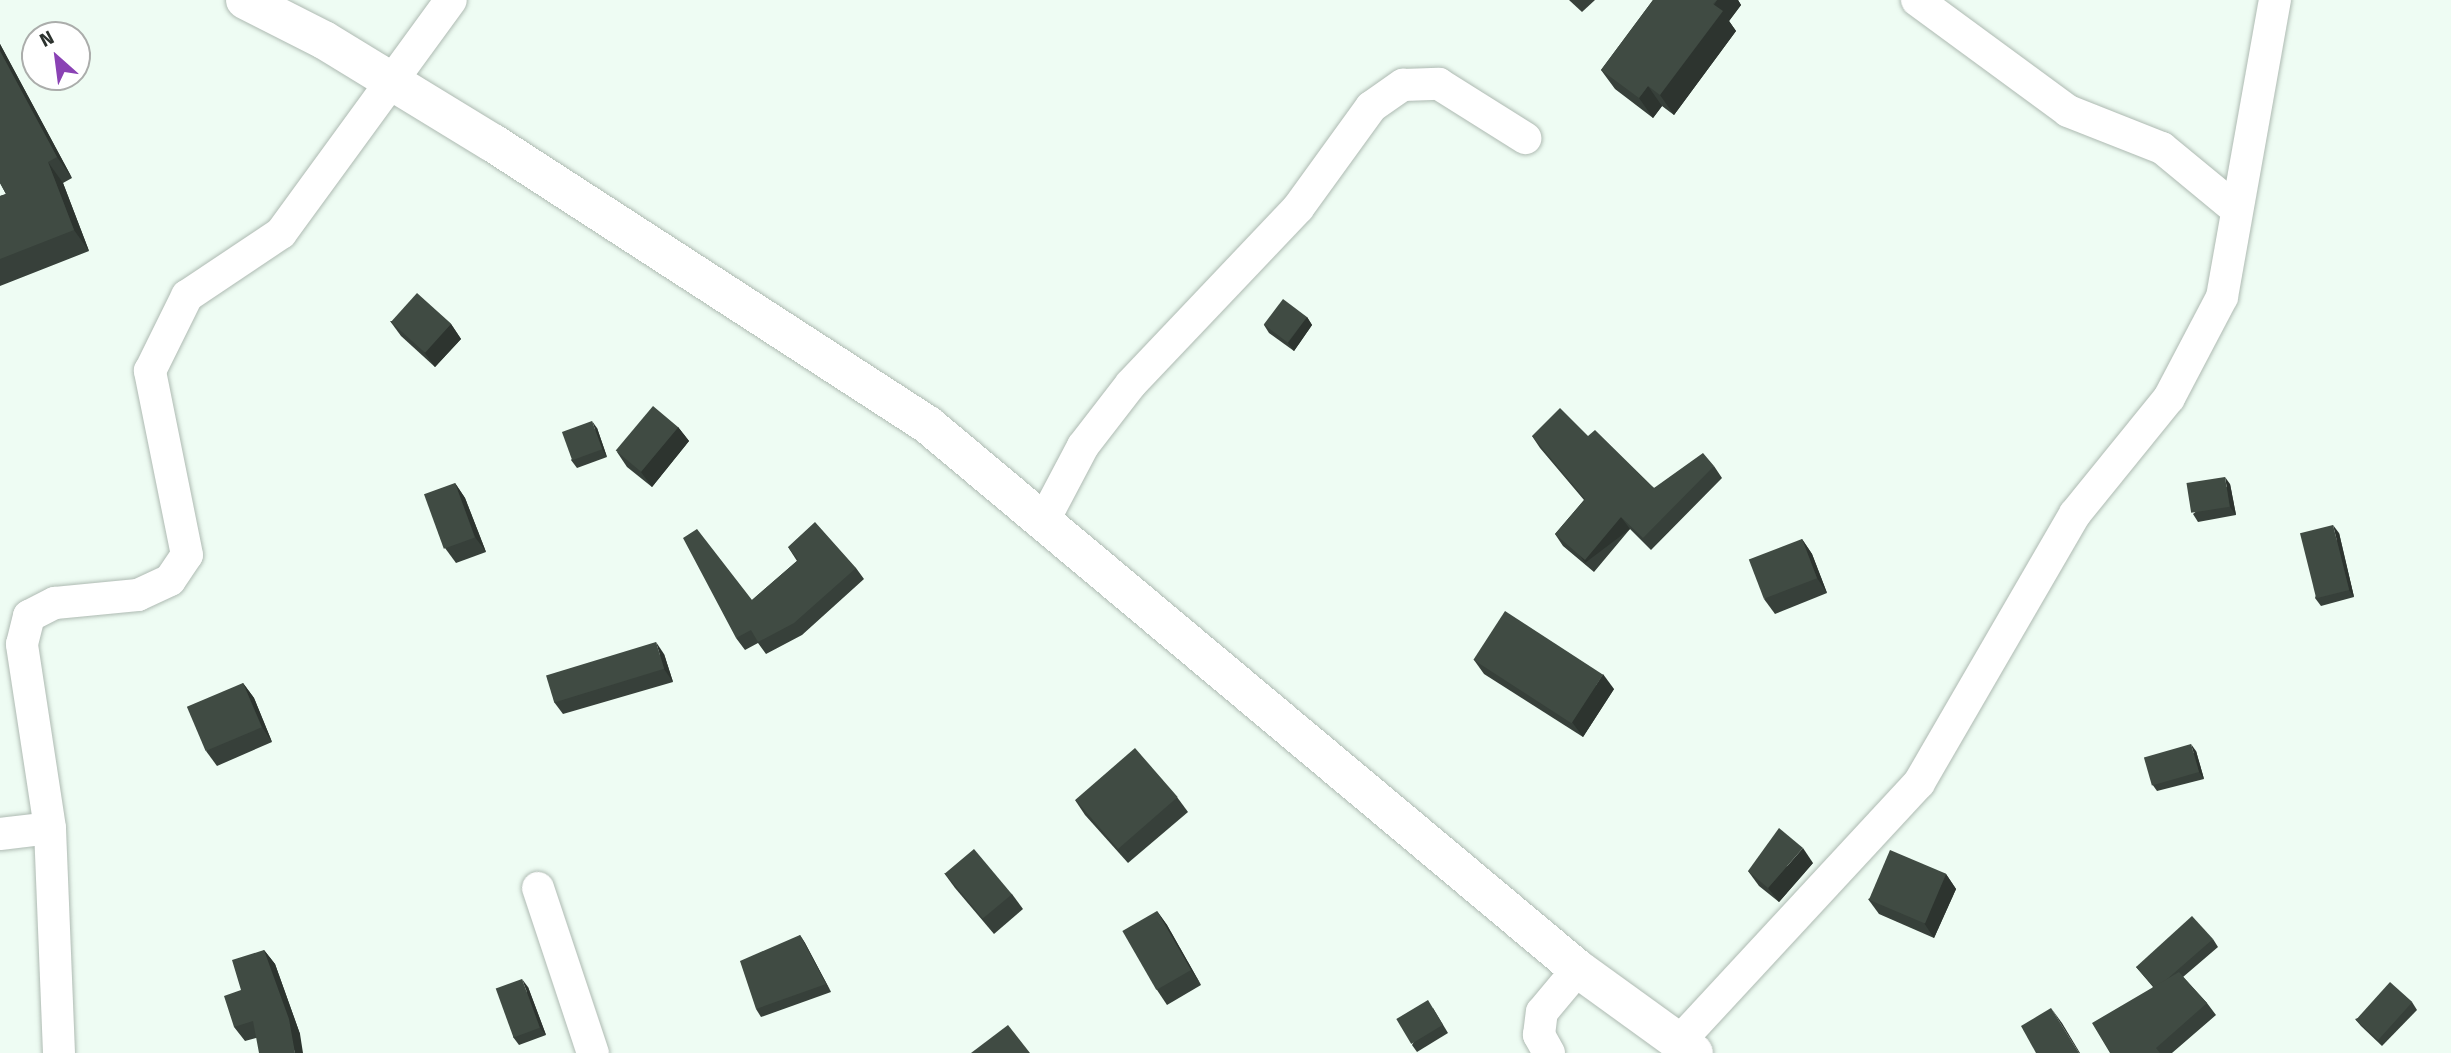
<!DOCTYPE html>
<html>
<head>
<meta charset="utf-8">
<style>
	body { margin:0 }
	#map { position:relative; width:2451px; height:1053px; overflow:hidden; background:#eefcf3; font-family:"Fira Sans",sans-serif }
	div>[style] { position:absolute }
	.roads { filter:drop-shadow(0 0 2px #aebab2) drop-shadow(0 0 2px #aebab2) }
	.street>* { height:32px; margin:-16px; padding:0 16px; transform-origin:16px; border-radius:16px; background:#fff }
	.secondary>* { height:38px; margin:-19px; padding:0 19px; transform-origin:19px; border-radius:19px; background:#fff }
	.wall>* { inset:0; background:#37403a }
	.shaded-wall>* { inset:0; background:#2d342f; transform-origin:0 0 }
	.building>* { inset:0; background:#404b43; transform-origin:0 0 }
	span { translate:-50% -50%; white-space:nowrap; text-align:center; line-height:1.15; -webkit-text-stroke:7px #fff; paint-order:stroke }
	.north { position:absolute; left:21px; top:21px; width:70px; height:70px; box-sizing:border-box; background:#fff; border:2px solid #abadab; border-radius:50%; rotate:332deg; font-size:19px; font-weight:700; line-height:28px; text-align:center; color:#2c322e }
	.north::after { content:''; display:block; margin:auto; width:24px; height:32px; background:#8a42b4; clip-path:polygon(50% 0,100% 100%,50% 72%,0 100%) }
</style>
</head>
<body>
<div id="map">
	<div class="roads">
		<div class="street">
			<div style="left:1917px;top:0;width:187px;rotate:36.3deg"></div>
			<div style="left:2068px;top:111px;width:101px;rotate:21.5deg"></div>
			<div style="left:2162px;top:148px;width:96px;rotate:39.5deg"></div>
			<div style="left:1044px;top:520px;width:84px;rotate:-62.2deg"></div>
			<div style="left:1083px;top:446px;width:78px;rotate:-52.3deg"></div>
			<div style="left:1131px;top:384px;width:243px;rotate:-46.5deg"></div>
			<div style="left:1298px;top:208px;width:125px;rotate:-54.1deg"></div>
			<div style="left:1371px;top:107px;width:39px;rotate:-35deg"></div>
			<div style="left:1403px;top:85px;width:36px;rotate:-2deg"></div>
			<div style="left:1439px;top:84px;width:102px;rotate:32.1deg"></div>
			<div style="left:0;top:834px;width:50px;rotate:-6.8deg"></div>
			<div style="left:538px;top:888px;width:174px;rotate:71.6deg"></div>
			<div style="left:1678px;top:1043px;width:355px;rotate:-47.2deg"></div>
			<div style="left:1919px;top:783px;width:311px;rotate:-59.9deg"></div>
			<div style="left:2075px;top:514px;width:149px;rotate:-51deg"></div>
			<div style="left:2169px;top:398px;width:114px;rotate:-62.3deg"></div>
			<div style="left:2222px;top:297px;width:302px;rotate:-79.9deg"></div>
			<div style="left:59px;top:1053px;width:225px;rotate:-92.3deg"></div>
			<div style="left:50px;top:828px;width:186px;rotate:-98.7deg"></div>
			<div style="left:22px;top:644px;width:29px;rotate:-76deg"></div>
			<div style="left:29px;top:616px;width:29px;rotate:-27deg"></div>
			<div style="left:55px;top:603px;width:83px;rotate:-5.5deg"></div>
			<div style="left:138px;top:595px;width:35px;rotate:-25deg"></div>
			<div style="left:170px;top:580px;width:30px;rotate:-56deg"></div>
			<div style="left:187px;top:555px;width:188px;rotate:-101.4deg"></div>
			<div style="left:150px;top:371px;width:84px;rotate:-63.7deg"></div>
			<div style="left:187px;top:296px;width:113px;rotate:-33.8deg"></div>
			<div style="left:281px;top:233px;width:288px;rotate:-53.9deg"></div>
			<div style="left:1549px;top:1053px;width:21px;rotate:-119deg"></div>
			<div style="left:1539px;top:1035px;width:23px;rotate:-83deg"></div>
			<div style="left:1542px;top:1012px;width:56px;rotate:-50.1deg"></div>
		</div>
		<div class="secondary">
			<div style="left:245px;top:0;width:89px;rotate:26.9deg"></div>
			<div style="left:324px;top:40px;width:198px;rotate:31.4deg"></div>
			<div style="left:493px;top:143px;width:518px;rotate:32.95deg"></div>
			<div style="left:928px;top:425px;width:848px;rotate:39.93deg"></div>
			<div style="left:1578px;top:969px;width:143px;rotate:35.9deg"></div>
		</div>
	</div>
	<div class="wall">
		<div style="clip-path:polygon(1569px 0,1595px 0,1582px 12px)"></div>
		<div style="clip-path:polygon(1653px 0,1738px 0,1741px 5px,1729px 21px,1736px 31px,1674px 115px,1662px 106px,1653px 118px,1615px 89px,1601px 70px)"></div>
		<div style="clip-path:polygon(0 44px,72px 178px,63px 183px,89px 251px,0 286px,0 196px,6px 194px,0 183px)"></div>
		<div style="clip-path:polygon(1307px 317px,1312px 325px,1294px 351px,1269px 333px,1264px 325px)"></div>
		<div style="clip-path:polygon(390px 321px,451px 324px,461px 339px,435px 367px,401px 336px)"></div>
		<div style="clip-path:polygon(678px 427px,689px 441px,652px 487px,627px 467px,617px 452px)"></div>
		<div style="clip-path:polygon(597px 428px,607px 457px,577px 468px,571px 460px)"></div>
		<div style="clip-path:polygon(1532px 436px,1588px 436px,1654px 488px,1714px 466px,1722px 478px,1651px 550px,1630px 529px,1594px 572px,1563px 546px,1555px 534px,1584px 500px,1540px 448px)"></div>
		<div style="clip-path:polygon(455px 483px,465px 498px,486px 552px,456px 563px,445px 548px)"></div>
		<div style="clip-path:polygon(2230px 484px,2236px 515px,2198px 522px,2193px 514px)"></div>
		<div style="clip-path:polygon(2339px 533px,2354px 597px,2321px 606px,2315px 598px)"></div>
		<div style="clip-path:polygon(1802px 539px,1812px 554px,1827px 593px,1775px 614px,1764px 599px)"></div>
		<div style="clip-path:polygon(788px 547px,856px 568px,864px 579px,802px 635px,766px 654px,758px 643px,745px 650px,736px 638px,752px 600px,797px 561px)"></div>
		<div style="clip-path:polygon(664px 654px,673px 682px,563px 714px,554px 702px)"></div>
		<div style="clip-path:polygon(1474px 660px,1614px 689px,1583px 737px,1484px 674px)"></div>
		<div style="clip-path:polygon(243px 683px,254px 698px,272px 742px,217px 766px,206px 751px)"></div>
		<div style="clip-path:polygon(2196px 751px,2204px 779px,2157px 791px,2152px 784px)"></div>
		<div style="clip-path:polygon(1177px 797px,1188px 812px,1128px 863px,1085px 815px,1075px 800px)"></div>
		<div style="clip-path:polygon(1813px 863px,1779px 902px,1759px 886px,1748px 871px)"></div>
		<div style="clip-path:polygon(944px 873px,1012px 894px,1023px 909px,994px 934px,955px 888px)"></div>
		<div style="clip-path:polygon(1946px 874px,1956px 889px,1934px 938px,1879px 914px,1868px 899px)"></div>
		<div style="clip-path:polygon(1157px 911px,1167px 925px,1201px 985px,1167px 1005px,1157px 990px)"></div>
		<div style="clip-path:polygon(800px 935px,805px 943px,831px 992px,761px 1017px,756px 1009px)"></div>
		<div style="clip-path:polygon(2213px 939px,2218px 947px,2183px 977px,2207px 1003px,2216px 1015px,2172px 1053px,2110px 1053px,2153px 987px,2136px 967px)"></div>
		<div style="clip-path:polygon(264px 950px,275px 964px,300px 1034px,256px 1038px,245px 1041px,234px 1027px,241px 990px)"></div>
		<div style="clip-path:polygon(528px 987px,546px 1035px,519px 1045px,513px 1037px)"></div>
		<div style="clip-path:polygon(2412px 1002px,2417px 1010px,2382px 1046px,2361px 1026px,2355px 1019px)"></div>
		<div style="clip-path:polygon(1433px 1008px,1448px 1033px,1417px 1052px,1412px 1045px)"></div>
	</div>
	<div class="shaded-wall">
		<div style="clip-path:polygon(1717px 0,1738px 0,1741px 5px,1729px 21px,1736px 31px,1674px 115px,1660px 95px)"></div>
		<div style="clip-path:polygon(0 44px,72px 178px,57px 157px,0 51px)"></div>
		<div style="clip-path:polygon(1648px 86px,1662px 106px,1653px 118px,1639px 98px)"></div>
		<div style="clip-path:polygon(48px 162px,63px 183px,89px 251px,74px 230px)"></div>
		<div style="clip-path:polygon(1307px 317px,1312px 325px,1294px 351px,1288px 343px)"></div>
		<div style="clip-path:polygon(451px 324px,461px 339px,435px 367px,424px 352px)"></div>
		<div style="clip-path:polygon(592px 421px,597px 428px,607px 457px,602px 449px)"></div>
		<div style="clip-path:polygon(678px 427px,689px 441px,652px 487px,641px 472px)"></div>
		<div style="clip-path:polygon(2225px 477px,2230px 484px,2236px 515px,2230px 507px)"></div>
		<div style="clip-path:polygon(455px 483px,465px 498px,486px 552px,475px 537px)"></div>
		<div style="left:1621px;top:517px;width:15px;height:56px;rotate:53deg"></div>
		<div style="clip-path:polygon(2333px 525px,2339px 533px,2354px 597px,2349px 590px)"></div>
		<div style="clip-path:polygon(1802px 539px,1812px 554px,1827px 593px,1817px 578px)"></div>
		<div style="clip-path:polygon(656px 642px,664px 654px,673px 682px,664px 669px)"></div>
		<div style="clip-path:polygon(1603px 674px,1614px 689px,1583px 737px,1572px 722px)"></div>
		<div style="clip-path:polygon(243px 683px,254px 698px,272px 742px,262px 727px)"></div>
		<div style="clip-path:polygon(2191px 744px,2196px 751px,2204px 779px,2199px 772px)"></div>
		<div style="clip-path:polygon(1803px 848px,1813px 863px,1779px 902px,1768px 888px)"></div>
		<div style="clip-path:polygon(1946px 874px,1956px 889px,1934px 938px,1924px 923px)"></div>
		<div style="clip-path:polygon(1157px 911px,1167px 925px,1201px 985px,1191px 970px)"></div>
		<div style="clip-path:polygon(800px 935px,805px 943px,831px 992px,826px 984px)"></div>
		<div style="clip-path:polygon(264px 950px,275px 964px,300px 1034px,303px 1053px,295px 1053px)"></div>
		<div style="clip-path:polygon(522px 979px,528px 987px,546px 1035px,540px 1028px)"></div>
		<div style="clip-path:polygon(2051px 1008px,2062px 1023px,2080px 1053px,2079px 1053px)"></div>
	</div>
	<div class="building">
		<div style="clip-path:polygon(1653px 0,1717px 0,1713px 4px,1723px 11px,1660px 95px,1648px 86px,1639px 98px,1601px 70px)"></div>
		<div style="clip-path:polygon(0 51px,57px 157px,48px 162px,74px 230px,0 259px,0 196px,6px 194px,0 183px)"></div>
		<div style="left:417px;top:293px;width:46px;height:39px;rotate:42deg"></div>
		<div style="left:1283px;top:299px;width:30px;height:32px;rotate:37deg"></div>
		<div style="left:653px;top:406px;width:33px;height:58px;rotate:40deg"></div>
		<div style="clip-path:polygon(1560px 408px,1588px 436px,1595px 430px,1654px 488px,1703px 453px,1714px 466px,1643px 538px,1621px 517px,1585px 560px,1555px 534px,1585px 499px,1532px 436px)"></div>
		<div style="left:592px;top:421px;width:30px;height:32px;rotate:70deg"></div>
		<div style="left:2225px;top:477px;width:30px;height:39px;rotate:81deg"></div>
		<div style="left:455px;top:483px;width:58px;height:33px;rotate:70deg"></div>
		<div style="clip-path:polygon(815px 522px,856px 568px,794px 623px,758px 642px,751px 630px,736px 638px,683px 538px,697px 529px,752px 600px,798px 560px,788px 547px)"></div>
		<div style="left:2333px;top:525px;width:67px;height:34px;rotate:76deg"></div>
		<div style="left:1802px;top:539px;width:42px;height:57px;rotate:69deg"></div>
		<div style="left:1505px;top:611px;width:117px;height:58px;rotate:33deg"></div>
		<div style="left:656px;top:642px;width:28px;height:115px;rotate:73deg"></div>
		<div style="left:243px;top:683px;width:48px;height:61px;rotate:67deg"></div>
		<div style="left:2191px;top:744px;width:29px;height:49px;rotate:74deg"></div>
		<div style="left:1135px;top:748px;width:65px;height:79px;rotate:49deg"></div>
		<div style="clip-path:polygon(1779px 828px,1803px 848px,1768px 888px,1748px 871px)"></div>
		<div style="left:974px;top:849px;width:59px;height:38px;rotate:50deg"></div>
		<div style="left:1890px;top:850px;width:61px;height:54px;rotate:23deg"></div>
		<div style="left:1157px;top:911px;width:68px;height:40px;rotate:60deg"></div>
		<div style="clip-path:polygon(2192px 916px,2213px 939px,2166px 980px,2154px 987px,2136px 967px)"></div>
		<div style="clip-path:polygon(800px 935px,826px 984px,756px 1009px,740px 961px)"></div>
		<div style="clip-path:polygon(264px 950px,289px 1019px,295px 1053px,259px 1053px,253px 1021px,234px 1027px,224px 996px,241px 990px,232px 960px)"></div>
		<div style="clip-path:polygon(2179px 972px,2207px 1003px,2156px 1048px,2160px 1053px,2110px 1053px,2092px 1023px)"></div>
		<div style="left:522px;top:979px;width:52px;height:28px;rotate:70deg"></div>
		<div style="left:2390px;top:982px;width:30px;height:51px;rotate:42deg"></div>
		<div style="left:1428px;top:1000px;width:29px;height:37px;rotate:59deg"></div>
		<div style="clip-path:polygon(2051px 1008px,2079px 1053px,2036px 1053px,2021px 1026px)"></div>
		<div style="clip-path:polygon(1008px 1025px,1030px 1053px,971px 1053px)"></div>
	</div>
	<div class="north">N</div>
</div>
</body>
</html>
